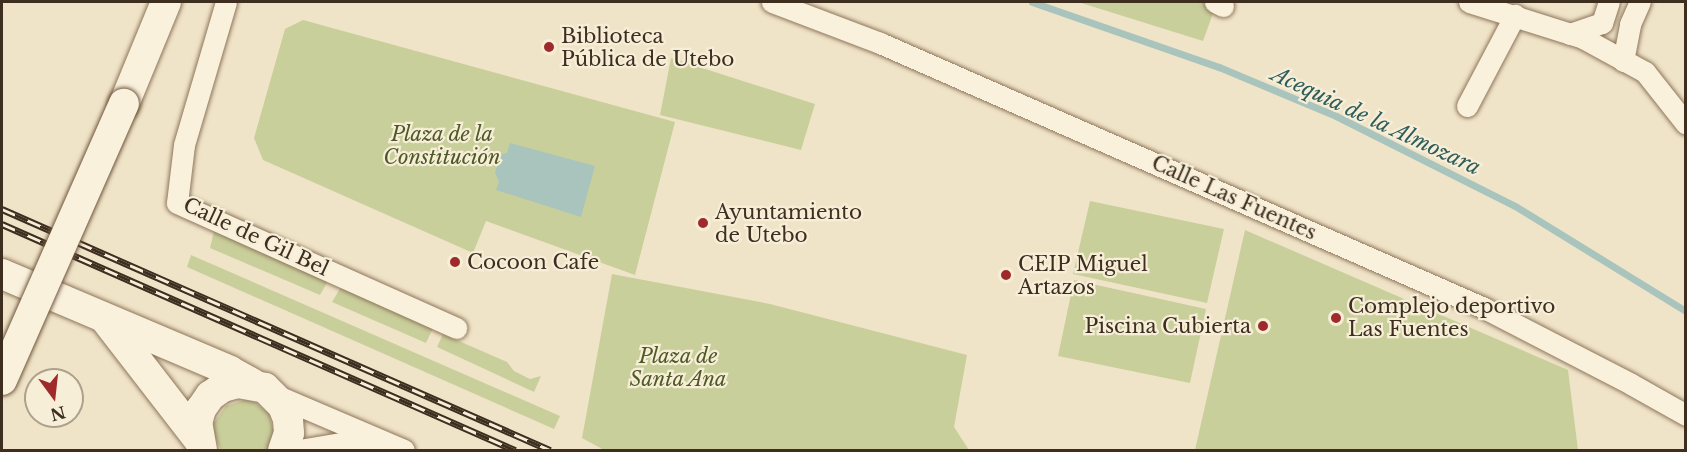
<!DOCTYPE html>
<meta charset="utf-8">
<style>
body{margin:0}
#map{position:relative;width:1687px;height:452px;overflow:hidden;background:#f0e4c8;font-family:"Libre Baskerville",serif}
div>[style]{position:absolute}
.green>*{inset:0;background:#c9cf9b}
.water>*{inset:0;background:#a9c4bc}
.stream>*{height:7px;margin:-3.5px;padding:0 3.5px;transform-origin:3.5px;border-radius:3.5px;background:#a9c4bc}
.roads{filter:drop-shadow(0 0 2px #8d765c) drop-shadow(0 0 2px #8d765c)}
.street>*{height:21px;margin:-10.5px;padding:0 10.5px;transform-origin:10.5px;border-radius:10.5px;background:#faf1dc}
.secondary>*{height:30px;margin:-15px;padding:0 15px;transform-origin:15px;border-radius:15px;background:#faf1dc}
.rail>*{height:7px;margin-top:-3.5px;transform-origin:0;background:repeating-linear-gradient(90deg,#f7eed8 0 14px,#3d2e20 0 28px);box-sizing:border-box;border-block:2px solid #3d2e20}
.bridges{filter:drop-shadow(0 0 2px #6f573f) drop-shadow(0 0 2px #6f573f)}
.secondary-bridge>*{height:30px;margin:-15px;padding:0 15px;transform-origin:15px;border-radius:15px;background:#faf1dc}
.dots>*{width:16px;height:16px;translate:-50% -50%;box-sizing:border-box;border:3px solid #f7eed8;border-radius:50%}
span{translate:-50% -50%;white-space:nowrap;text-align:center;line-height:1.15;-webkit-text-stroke:4.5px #f7eed8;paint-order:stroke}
.poi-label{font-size:20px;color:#3d2e20}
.left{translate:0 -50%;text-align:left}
.right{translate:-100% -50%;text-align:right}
.park-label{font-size:20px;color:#4d5a26;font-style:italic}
.street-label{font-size:20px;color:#3d2e20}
.water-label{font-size:21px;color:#2f5d5a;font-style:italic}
.frame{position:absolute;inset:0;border:3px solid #3d2e20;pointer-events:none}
.north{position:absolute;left:24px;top:368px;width:60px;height:60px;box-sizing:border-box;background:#f7eed8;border:2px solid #ada18e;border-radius:50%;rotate:165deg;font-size:16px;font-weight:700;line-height:24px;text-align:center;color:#3d2e20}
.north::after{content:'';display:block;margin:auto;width:21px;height:27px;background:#9e2a2b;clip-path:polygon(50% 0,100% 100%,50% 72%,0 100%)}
</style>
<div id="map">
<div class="green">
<div style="clip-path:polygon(1078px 2px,1202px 2px,1215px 8px,1203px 41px)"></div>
<div style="clip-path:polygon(303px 20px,675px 122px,635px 275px,486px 221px,473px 253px,263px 160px,254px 138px,285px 29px)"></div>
<div style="clip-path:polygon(671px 58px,815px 104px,801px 150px,660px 115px)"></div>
<div style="clip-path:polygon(1090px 201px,1224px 229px,1207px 303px,1073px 274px)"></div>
<div style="clip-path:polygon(1245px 230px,1568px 370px,1578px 450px,1195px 450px)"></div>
<div style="clip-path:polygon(214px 231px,328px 281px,320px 295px,210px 248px)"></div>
<div style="clip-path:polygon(191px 255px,560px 416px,554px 429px,187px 267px)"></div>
<div style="clip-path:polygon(612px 274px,770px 304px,967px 355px,954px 427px,969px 450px,604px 450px,582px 438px)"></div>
<div style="clip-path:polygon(1074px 280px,1206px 309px,1190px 383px,1058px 356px)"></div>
<div style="clip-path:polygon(341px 287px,433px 328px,426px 343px,332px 302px)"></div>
<div style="clip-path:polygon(443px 334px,507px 362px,514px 371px,530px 379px,541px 376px,534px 392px,437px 347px)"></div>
<div style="clip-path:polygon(244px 400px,254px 402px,269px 414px,274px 433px,272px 442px,267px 450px,221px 450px,213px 433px,214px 423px,226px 406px)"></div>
</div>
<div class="water">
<div style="clip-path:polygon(510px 143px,595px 166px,581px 217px,496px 190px,499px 182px,495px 173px,501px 154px,507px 153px)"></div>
</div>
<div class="stream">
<div style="left:1032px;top:2px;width:198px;rotate:19.2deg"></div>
<div style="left:1219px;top:67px;width:127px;rotate:22.7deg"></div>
<div style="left:1336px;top:116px;width:200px;rotate:26.7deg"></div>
<div style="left:1515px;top:206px;width:201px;rotate:31.6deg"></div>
</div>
<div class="roads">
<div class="street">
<div style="left:226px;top:2px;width:149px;rotate:106.4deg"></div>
<div style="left:184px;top:145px;width:58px;rotate:96.9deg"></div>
<div style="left:177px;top:203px;width:306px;rotate:24.1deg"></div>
<div style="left:772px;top:2px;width:116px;rotate:20.8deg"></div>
<div style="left:880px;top:43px;width:660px;rotate:23.69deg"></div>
<div style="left:1484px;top:308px;width:165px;rotate:27.3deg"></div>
<div style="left:1631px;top:384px;width:63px;rotate:29.4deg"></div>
<div style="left:1215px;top:2px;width:9px;rotate:27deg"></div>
<div style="left:1469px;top:2px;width:120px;rotate:17.5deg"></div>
<div style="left:1583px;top:38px;width:71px;rotate:28.7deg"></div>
<div style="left:1645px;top:72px;width:66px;rotate:51.7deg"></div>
<div style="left:1570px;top:34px;width:34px;rotate:-19deg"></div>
<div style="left:1602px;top:23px;width:22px;rotate:-72deg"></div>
<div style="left:1623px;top:61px;width:38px;rotate:-79deg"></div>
<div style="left:1630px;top:24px;width:24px;rotate:-66deg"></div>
<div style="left:1467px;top:106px;width:103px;rotate:-62.2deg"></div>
<div style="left:275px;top:395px;width:140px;rotate:23.1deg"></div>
<div style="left:299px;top:450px;width:54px;rotate:-9.6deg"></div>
<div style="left:352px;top:441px;width:23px;rotate:7deg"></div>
</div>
<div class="secondary">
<div style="left:124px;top:104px;width:110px;rotate:-67.6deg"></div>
<div style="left:2px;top:274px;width:248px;rotate:23deg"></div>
<div style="left:230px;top:371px;width:26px;rotate:29deg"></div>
<div style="left:106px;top:320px;width:150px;rotate:52.3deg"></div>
<div style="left:202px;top:450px;width:27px;rotate:-100deg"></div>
<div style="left:197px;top:423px;width:15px;rotate:-74deg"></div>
<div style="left:201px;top:409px;width:16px;rotate:-55deg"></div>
<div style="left:210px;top:396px;width:16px;rotate:-35deg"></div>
<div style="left:223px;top:387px;width:16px;rotate:-15deg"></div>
<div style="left:238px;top:383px;width:27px;rotate:10deg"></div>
<div style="left:265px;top:388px;width:25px;rotate:45deg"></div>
<div style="left:283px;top:406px;width:14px;rotate:69deg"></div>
<div style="left:288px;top:419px;width:14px;rotate:86deg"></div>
<div style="left:289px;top:433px;width:18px;rotate:109deg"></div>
</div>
</div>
<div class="rail">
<div style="left:2px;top:209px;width:599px;rotate:23.74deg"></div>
<div style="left:2px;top:224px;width:561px;rotate:23.78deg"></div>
</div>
<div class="bridges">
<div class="secondary-bridge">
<div style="left:2px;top:380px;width:302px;rotate:-66.2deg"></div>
</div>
</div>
<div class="dots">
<div style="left:549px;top:47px;background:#9e2a2b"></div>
<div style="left:703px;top:223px;background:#9e2a2b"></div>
<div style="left:455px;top:262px;background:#9e2a2b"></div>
<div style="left:1006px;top:275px;background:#9e2a2b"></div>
<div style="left:1336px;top:318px;background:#9e2a2b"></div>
<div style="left:1263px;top:326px;background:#9e2a2b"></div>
</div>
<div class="poi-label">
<span class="left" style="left:561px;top:48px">Biblioteca<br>Pública de Utebo</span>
<span class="left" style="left:715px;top:224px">Ayuntamiento<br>de Utebo</span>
<span class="left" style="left:467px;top:262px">Cocoon Cafe</span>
<span class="left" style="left:1018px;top:276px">CEIP Miguel<br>Artazos</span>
<span class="left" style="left:1348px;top:318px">Complejo deportivo<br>Las Fuentes</span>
<span class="right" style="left:1251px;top:326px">Piscina Cubierta</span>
</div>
<div class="park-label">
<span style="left:442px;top:146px">Plaza de la<br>Constitución</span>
<span style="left:678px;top:368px">Plaza de<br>Santa Ana</span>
</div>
<div class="street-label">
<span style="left:1234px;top:198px;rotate:24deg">Calle Las Fuentes</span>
<span style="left:256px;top:237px;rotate:25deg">Calle de Gil Bel</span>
</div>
<div class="water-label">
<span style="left:1376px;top:121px;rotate:25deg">Acequia de la Almozara</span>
</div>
<div class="frame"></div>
<div class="north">N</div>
</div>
